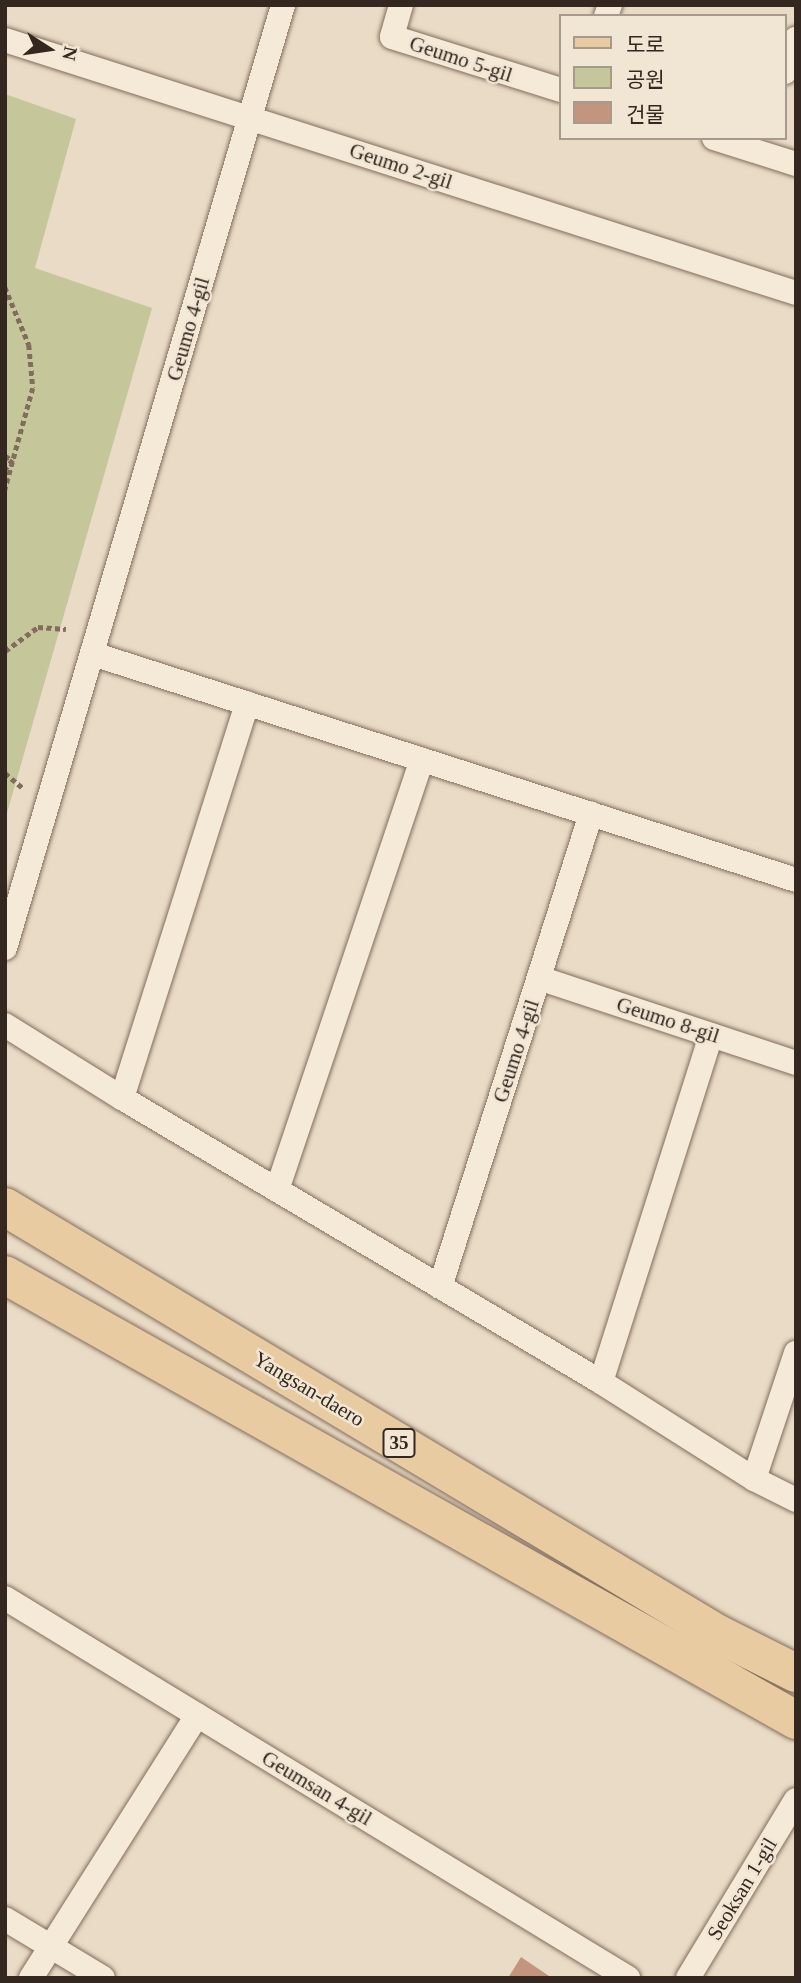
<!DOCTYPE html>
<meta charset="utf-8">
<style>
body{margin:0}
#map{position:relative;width:801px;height:1983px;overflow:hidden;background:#e9dbc5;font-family:"Times New Roman","Noto Sans KR",serif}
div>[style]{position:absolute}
.green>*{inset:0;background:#c5c69a}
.building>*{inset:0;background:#c3957f}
.path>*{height:4.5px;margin-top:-2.25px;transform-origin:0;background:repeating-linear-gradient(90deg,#826d5d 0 5px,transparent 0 8.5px)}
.roads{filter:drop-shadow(0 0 2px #826d5d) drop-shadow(0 0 2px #826d5d)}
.minor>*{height:24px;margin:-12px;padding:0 12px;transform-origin:12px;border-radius:12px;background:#f5e9d7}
.primary>*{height:38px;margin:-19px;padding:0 19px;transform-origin:19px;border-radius:19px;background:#e8cba1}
span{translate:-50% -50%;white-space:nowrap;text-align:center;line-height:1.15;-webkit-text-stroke:5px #f1e6d4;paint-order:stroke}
.shield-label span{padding:2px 5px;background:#f1e6d4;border:2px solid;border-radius:5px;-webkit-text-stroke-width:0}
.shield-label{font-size:19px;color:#34271f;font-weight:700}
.street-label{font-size:21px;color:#34271f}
.frame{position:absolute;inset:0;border:7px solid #34271f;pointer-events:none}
.legend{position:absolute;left:559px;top:14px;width:228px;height:126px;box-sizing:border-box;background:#f1e6d4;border:2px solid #a59a8c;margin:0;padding:9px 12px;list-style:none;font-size:21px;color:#34271f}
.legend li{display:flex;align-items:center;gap:14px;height:35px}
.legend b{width:35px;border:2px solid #a59a8c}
.north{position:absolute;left:14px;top:14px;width:70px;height:70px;-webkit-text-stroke:5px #f1e6d4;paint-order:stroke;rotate:102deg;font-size:19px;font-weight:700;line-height:28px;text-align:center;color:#34271f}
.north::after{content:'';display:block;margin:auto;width:24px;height:32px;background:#34271f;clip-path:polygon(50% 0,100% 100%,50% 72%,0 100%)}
</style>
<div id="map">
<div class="green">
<div style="clip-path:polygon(5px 94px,76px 119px,35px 268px,152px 308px,5px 820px)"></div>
</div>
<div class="building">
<div style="clip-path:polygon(521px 1957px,552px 1978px,508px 1978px)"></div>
</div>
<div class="path">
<div style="left:5px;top:287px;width:63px;rotate:67.5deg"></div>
<div style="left:29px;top:345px;width:43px;rotate:84.7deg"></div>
<div style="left:33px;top:388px;width:106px;rotate:105.4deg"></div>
<div style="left:5px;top:456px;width:9px;rotate:27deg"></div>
<div style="left:13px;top:460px;width:13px;rotate:129deg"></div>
<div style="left:5px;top:651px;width:41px;rotate:-36deg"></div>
<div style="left:38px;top:627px;width:28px;rotate:4deg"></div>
<div style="left:5px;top:773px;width:25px;rotate:40deg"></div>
</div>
<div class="roads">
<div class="minor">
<div style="left:401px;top:5px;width:33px;rotate:106deg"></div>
<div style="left:392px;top:37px;width:177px;rotate:17.4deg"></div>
<div style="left:606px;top:16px;width:12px;rotate:-70deg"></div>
<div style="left:5px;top:40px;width:830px;rotate:17.74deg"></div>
<div style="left:785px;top:72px;width:35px;rotate:-72deg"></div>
<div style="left:714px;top:138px;width:86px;rotate:17.6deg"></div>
<div style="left:93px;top:654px;width:738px;rotate:17.82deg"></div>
<div style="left:5px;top:948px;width:983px;rotate:-73.57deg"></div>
<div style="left:539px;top:978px;width:271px;rotate:18.3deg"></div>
<div style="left:5px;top:1025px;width:138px;rotate:32deg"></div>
<div style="left:122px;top:1098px;width:557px;rotate:30.66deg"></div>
<div style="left:601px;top:1382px;width:181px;rotate:32.4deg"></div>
<div style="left:754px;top:1479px;width:47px;rotate:26.6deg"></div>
<div style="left:122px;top:1098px;width:414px;rotate:-72.4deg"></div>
<div style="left:277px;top:1190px;width:454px;rotate:-71.4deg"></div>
<div style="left:440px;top:1287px;width:497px;rotate:-72.3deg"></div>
<div style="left:601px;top:1382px;width:364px;rotate:-72.4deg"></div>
<div style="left:754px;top:1479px;width:133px;rotate:-71.6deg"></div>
<div style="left:5px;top:1598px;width:730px;rotate:31.38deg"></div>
<div style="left:5px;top:1919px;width:114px;rotate:31deg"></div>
<div style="left:31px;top:1978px;width:311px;rotate:-57.7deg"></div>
<div style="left:688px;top:1978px;width:208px;rotate:-58.8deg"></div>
</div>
<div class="primary">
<div style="left:5px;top:1207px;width:831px;rotate:30.92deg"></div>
<div style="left:718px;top:1634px;width:87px;rotate:26.6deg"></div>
<div style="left:5px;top:1275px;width:908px;rotate:29.36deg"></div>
</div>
</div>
<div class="shield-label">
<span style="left:399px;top:1443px">35</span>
</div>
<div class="street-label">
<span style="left:461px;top:59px;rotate:18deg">Geumo 5-gil</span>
<span style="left:401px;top:166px;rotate:18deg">Geumo 2-gil</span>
<span style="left:188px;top:329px;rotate:-74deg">Geumo 4-gil</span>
<span style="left:668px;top:1020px;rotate:18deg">Geumo 8-gil</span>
<span style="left:516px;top:1051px;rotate:-72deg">Geumo 4-gil</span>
<span style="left:309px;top:1389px;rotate:31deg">Yangsan-daero</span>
<span style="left:317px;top:1788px;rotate:31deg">Geumsan 4-gil</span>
<span style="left:742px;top:1889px;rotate:-59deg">Seoksan 1-gil</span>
</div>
<div class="frame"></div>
<ul class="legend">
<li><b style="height:9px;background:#e8cba1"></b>도로</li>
<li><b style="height:19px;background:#c5c69a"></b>공원</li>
<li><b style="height:19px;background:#c3957f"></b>건물</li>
</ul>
<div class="north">N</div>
</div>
